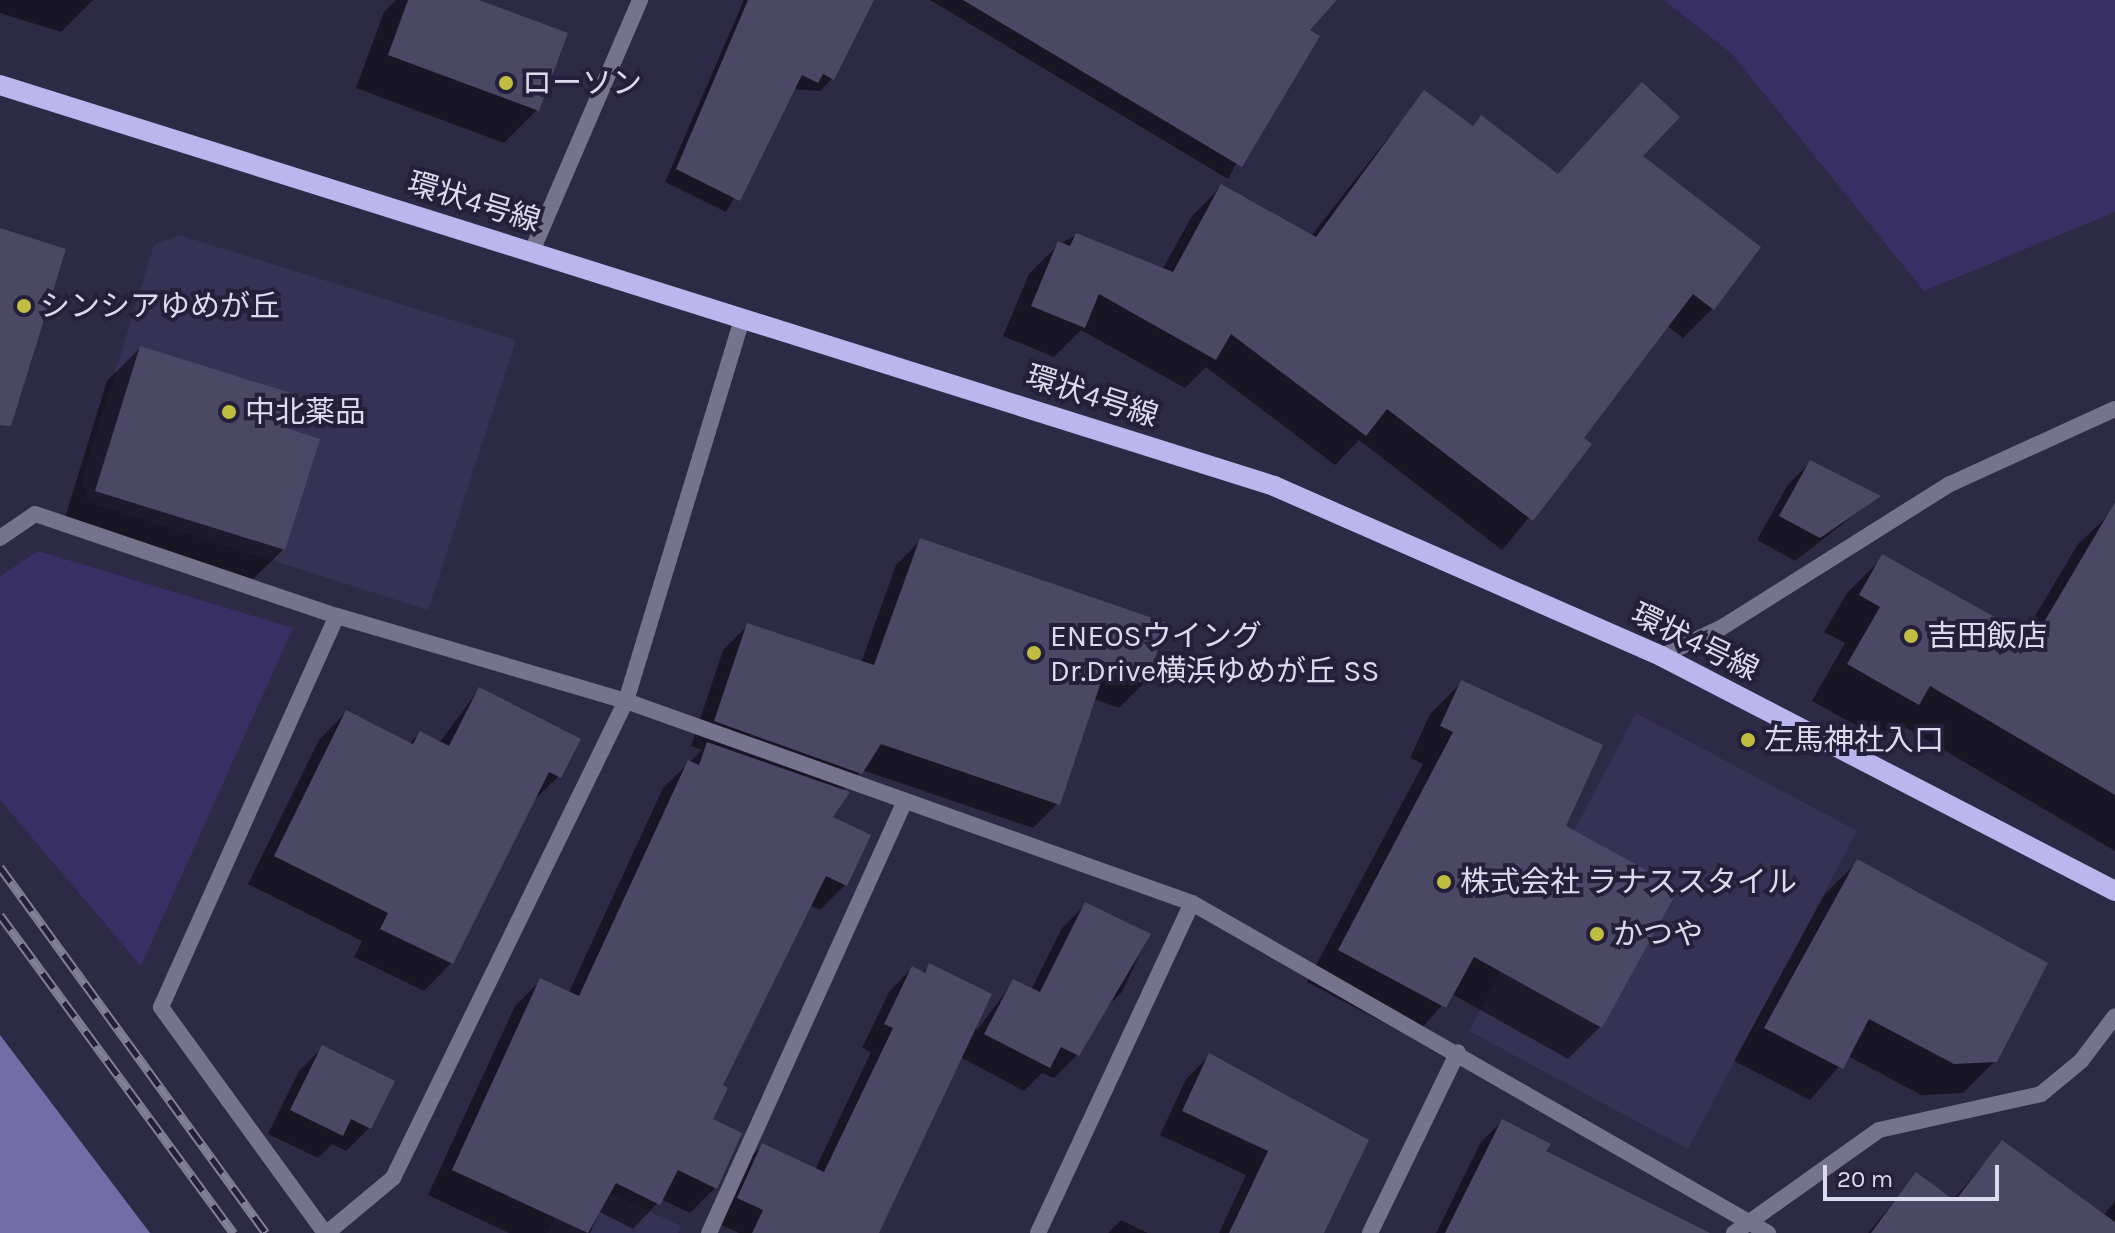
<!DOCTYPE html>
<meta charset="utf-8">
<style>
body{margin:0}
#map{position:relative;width:2115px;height:1233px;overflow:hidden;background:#2d2a45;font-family:Karla,"Noto Sans JP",sans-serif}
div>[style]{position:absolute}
.built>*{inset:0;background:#363254}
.green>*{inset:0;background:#382f65}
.water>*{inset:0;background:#726ca7}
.shadow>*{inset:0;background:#0007}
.building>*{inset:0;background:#4a4865}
.lane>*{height:16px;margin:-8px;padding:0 8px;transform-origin:8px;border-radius:8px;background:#75738e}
.street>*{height:16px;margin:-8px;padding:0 8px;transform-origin:8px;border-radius:8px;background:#75738e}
.primary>*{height:20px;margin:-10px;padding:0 10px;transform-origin:10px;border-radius:10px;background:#bbb7ee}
.rail>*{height:9px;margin-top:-4.5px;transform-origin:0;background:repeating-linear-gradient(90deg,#24203b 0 18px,#828096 0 36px);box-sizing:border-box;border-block:2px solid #828096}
.dots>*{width:22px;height:22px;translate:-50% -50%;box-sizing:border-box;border:4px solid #24203b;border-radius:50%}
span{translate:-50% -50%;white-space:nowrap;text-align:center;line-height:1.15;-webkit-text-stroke:8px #24203b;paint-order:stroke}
.poi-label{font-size:30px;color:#dcdbec}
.left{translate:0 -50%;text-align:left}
.street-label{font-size:30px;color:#dcdbec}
.scale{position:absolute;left:1823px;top:1165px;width:176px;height:36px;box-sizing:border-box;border:4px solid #dcdbec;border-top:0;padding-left:10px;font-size:24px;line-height:28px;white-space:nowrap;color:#dcdbec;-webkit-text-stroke:6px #24203b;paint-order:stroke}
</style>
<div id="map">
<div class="built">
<div style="clip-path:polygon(179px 235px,516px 340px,428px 610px,89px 502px,82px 481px,154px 245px)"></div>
<div style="clip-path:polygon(1636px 713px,1857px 831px,1688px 1149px,1469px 1031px)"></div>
<div style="clip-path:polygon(575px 1176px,681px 1226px,678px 1233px,547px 1233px)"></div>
</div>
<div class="green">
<div style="clip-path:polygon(1664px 0,2115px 0,2115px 212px,1924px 291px,1732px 54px)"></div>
<div style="clip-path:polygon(38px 551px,293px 628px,141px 966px,0 800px,0 576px)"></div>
</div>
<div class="water">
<div style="clip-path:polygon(0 1035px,150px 1233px,0 1233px)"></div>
</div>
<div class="shadow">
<div style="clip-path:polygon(0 0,93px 0,61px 32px,0 13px)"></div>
<div style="clip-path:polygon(396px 0,474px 0,537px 110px,504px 143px,356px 88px,384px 12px)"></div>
<div style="clip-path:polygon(744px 0,872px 0,832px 79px,820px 91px,793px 89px,726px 212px,665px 182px)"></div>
<div style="clip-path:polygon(930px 0,1335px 0,1307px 30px,1228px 179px)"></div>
<div style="clip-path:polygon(1424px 92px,1471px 127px,1481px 118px,1557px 175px,1640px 157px,1713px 308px,1683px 338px,1666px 325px,1581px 438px,1589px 445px,1502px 550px,1359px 440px,1335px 465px,1206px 367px,1185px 388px,1081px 330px,1054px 357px,1003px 336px,1029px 274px,1059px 244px,1076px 235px,1162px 270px,1192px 216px,1222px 186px,1311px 236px)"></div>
<div style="clip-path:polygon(140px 348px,280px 429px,284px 549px,250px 582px,63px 524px,107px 381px)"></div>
<div style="clip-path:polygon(1810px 462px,1877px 497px,1795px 561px,1757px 540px,1787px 486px)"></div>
<div style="clip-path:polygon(2115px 509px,2115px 851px,1898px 723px,1882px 740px,1812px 701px,1845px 643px,1824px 632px,1847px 593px,1883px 557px,2023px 636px,2078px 544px)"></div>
<div style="clip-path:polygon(921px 540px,1144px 683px,1119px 708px,1093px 699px,1058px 803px,1033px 828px,862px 770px,841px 792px,831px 818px,845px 885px,820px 910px,809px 905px,720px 1086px,711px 1120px,715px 1188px,690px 1213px,661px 1199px,633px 1229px,600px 1212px,590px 1233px,509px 1233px,428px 1195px,515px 1006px,540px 981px,568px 994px,663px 788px,702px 750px,691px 746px,723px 650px,748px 625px,861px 663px,896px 565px)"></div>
<div style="clip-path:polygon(1462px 682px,1563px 826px,1676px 889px,1600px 1027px,1568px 1059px,1452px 994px,1413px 1038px,1307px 982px,1423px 764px,1410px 758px,1430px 714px)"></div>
<div style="clip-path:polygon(479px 689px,559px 776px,531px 803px,451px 963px,424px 991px,354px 957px,362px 941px,248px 884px,319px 740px,346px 712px,409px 744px,420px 733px,439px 743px)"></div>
<div style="clip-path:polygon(1857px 862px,1995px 1061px,1963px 1093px,1921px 1095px,1848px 1056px,1810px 1100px,1734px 1061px,1825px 894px)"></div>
<div style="clip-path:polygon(1085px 905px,1149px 935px,1122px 992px,1098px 1015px,1077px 1055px,1054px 1078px,1042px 1073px,1024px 1091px,960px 1057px,879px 1233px,739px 1233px,715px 1222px,739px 1168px,763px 1145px,815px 1170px,871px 1052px,862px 1048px,889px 992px,912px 968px,922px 973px,930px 966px,977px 1030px,1014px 981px,1031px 990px,1062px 928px)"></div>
<div style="clip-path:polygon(322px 1048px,370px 1127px,346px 1151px,332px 1144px,318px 1158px,268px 1134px,299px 1071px)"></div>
<div style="clip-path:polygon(1209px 1056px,1322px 1233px,1219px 1233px,1246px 1175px,1160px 1135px,1186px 1079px)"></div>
<div style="clip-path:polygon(1502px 1121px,1543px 1152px,1675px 1233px,1436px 1233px,1481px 1142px)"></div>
<div style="clip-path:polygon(2002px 1143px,2103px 1216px,2115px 1201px,2115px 1233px,1868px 1233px,1916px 1175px,1952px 1201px)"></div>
<div style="clip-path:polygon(1121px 1220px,1148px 1233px,1108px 1233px)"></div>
</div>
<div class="building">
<div style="clip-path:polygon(408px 0,479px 0,568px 33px,539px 111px,388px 55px)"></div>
<div style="clip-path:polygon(748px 0,874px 0,834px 80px,823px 74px,818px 83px,802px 75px,740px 201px,676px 169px)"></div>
<div style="clip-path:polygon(963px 0,1337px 0,1310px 30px,1320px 36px,1242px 167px)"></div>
<div style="clip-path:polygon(1642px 82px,1680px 117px,1643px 156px,1761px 247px,1714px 310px,1693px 294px,1584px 438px,1592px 444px,1533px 521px,1387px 409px,1366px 436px,1231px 334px,1216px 360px,1099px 294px,1085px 328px,1031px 306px,1058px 241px,1070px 246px,1076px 233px,1173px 272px,1221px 184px,1316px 237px,1424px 90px,1473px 126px,1481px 115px,1558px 174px)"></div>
<div style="clip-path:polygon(0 228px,66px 249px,11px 426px,0 425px)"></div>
<div style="clip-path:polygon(140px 346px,294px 394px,283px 427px,320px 439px,285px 550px,95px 491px)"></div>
<div style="clip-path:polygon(1810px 460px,1881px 496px,1820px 538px,1779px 516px)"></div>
<div style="clip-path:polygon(2115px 502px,2115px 795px,1930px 686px,1919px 705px,1847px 664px,1880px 607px,1859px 595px,1882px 554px,2034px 639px)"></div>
<div style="clip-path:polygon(920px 538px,1167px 623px,1146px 684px,1105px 670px,1060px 805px,881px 744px,862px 774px,714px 721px,747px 623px,874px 665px)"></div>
<div style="clip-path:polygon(1461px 680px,1603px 745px,1566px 826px,1679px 888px,1602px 1028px,1474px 957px,1446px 1008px,1338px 950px,1453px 732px,1440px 726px)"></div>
<div style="clip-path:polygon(479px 687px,581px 739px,561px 778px,549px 772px,453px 964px,380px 929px,388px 913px,274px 856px,346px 710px,413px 744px,420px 731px,449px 746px)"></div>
<div style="clip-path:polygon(707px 742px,850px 792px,833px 817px,871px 835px,847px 886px,826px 876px,723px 1085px,728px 1088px,713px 1119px,742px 1133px,717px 1189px,678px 1170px,660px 1205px,616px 1183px,588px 1233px,452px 1170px,540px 978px,579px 996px,688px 760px,699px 765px)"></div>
<div style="clip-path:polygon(1857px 859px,2048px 963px,1997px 1062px,1954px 1064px,1869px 1019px,1843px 1069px,1764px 1028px)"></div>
<div style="clip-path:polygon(1085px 902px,1151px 934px,1079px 1056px,1061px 1047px,1050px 1068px,984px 1034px,1013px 979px,1040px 992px)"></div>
<div style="clip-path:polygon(929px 963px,992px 994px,879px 1233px,752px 1233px,763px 1210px,737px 1198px,762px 1143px,824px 1172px,893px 1028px,884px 1024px,912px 966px,925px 973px)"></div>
<div style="clip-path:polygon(322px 1045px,395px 1081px,371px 1129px,351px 1119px,343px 1136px,290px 1110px)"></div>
<div style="clip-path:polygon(1209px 1053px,1369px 1140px,1324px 1233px,1229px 1233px,1268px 1151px,1182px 1111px)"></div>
<div style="clip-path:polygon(1502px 1119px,1551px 1144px,1546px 1151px,1710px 1233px,1445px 1233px)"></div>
<div style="clip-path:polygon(2002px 1140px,2115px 1222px,2115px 1233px,1871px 1233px,1916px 1172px,1955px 1201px)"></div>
</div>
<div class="lane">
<div style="left:1661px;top:656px;width:66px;rotate:-25deg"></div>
<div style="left:1721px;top:628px;width:268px;rotate:-32.2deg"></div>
<div style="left:1948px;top:485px;width:183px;rotate:-24.5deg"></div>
</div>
<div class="street">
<div style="left:532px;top:251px;width:273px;rotate:-66.7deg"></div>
<div style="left:0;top:538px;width:42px;rotate:-34.4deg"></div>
<div style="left:35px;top:514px;width:319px;rotate:18.7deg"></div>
<div style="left:337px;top:616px;width:301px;rotate:16.4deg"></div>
<div style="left:626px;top:701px;width:601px;rotate:19.64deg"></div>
<div style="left:1192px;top:903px;width:664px;rotate:29.81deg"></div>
<div style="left:325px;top:1233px;width:279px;rotate:-126deg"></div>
<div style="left:161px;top:1007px;width:429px;rotate:-65.8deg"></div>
<div style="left:327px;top:1233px;width:86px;rotate:-39.8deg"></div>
<div style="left:393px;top:1178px;width:531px;rotate:-63.97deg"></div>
<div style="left:626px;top:701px;width:401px;rotate:-73.1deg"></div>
<div style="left:709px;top:1233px;width:471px;rotate:-65.6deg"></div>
<div style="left:1038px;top:1233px;width:364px;rotate:-65deg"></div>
<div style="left:1370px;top:1233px;width:201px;rotate:-64.1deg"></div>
<div style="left:1734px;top:1233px;width:178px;rotate:-35.4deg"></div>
<div style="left:1879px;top:1130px;width:166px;rotate:-12.5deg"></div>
<div style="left:2041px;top:1094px;width:52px;rotate:-39.5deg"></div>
<div style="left:2081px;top:1061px;width:56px;rotate:-52.9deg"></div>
</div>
<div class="primary">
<div style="left:0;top:85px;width:1336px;rotate:17.47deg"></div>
<div style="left:1274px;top:486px;width:423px;rotate:23.7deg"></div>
<div style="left:1661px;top:656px;width:511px;rotate:27.37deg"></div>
</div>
<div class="rail">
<div style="left:0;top:867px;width:452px;rotate:54deg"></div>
<div style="left:0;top:915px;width:395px;rotate:53.7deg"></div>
</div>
<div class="dots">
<div style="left:506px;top:83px;background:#c0be40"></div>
<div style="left:24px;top:306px;background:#c0be40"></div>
<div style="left:229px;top:412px;background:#c0be40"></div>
<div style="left:1911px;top:636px;background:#c0be40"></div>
<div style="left:1034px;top:653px;background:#c0be40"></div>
<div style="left:1748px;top:740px;background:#c0be40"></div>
<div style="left:1444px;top:882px;background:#c0be40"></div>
<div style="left:1597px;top:934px;background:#c0be40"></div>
</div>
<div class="poi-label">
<span class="left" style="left:522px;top:83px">ローソン</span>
<span class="left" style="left:40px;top:306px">シンシアゆめが丘</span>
<span class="left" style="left:245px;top:412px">中北薬品</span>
<span class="left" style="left:1050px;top:653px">ENEOSウイング<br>Dr.Drive横浜ゆめが丘 SS</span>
<span class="left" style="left:1927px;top:636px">吉田飯店</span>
<span class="left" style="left:1764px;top:740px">左馬神社入口</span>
<span class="left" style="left:1460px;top:882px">株式会社 ラナススタイル</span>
<span class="left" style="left:1613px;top:934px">かつや</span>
</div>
<div class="street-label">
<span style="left:474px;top:202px;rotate:17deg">環状4号線</span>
<span style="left:1092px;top:396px;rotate:18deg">環状4号線</span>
<span style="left:1695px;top:642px;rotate:26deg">環状4号線</span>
</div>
<div class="scale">20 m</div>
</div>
